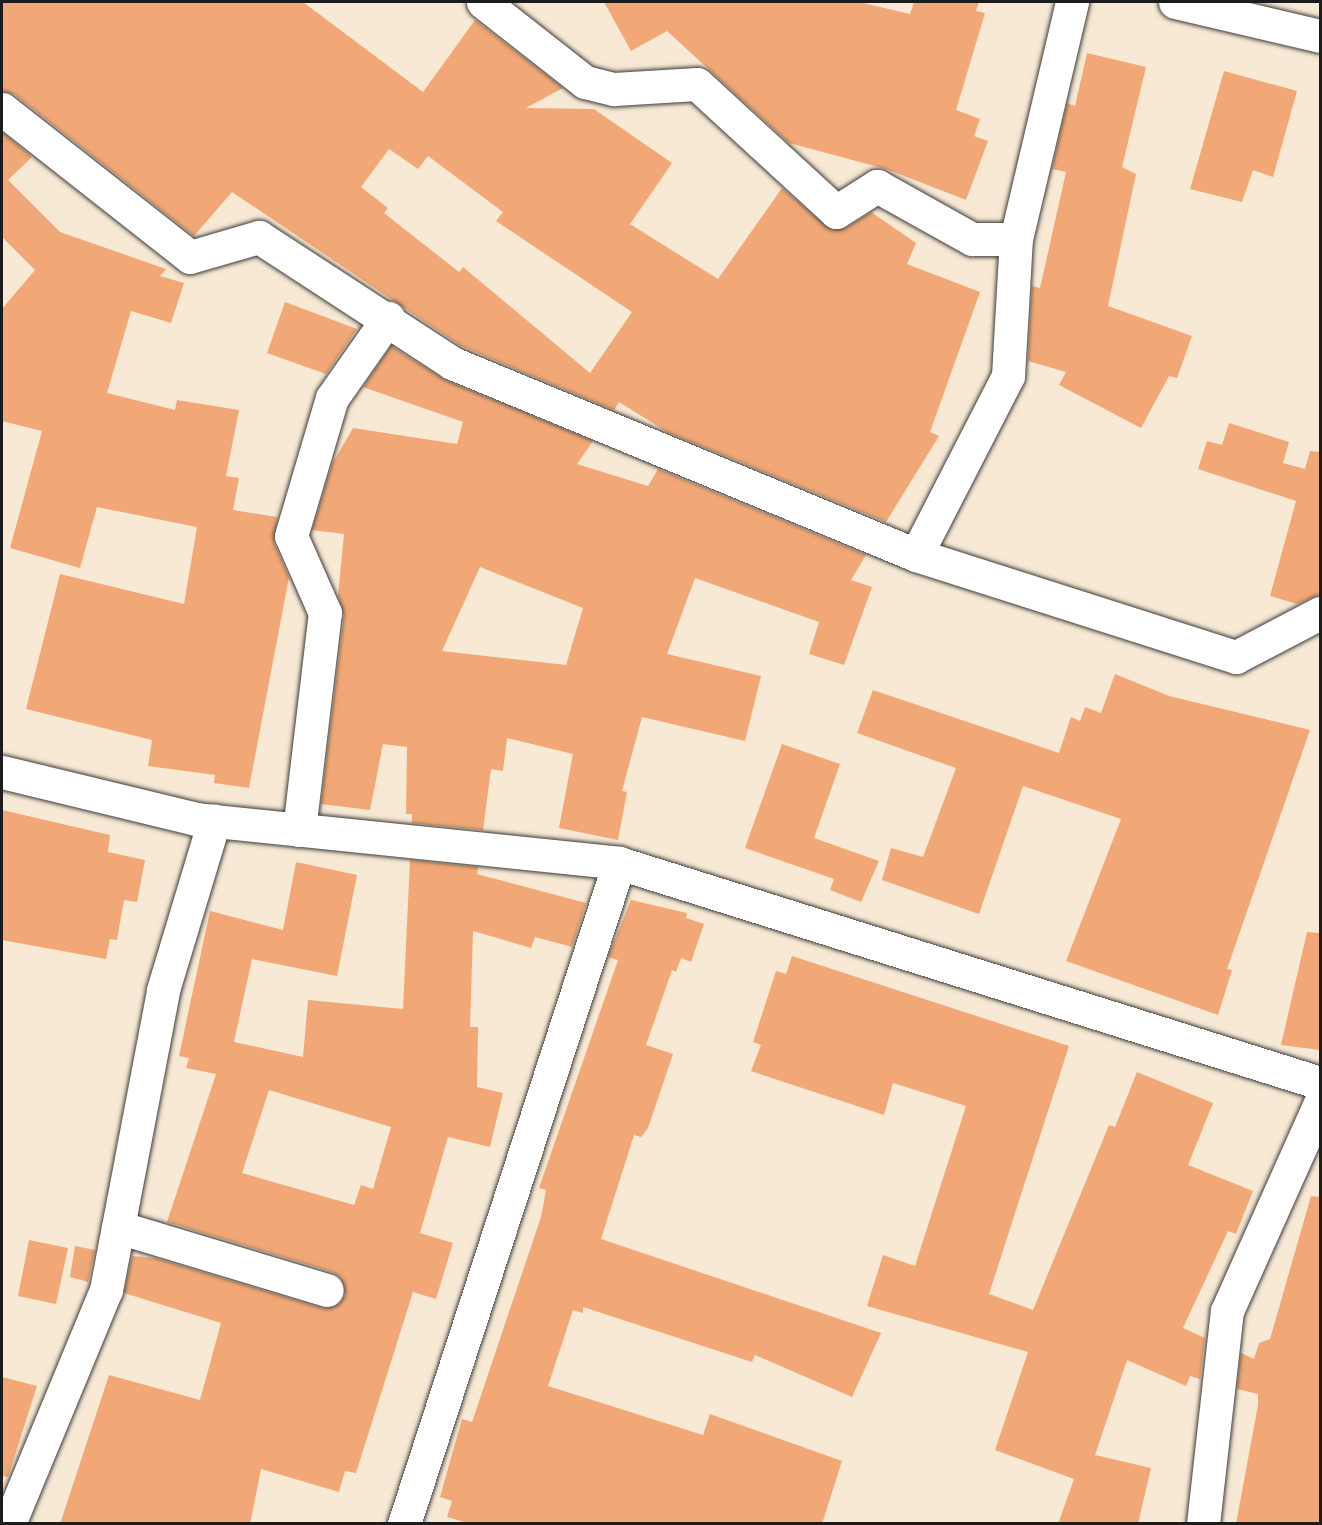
<!DOCTYPE html>
<style>
body{margin:0}
#map{position:relative;width:1322px;height:1525px;overflow:hidden;background:#f8e9d5;font-family:Delius,sans-serif}
div>[style]{position:absolute}
.building>*{inset:0;background:#f1a876}
.roads{filter:drop-shadow(0 0 2px #3d3b38) drop-shadow(0 0 2px #3d3b38)}
.street>*{height:33px;margin:-16.5px;padding:0 16.5px;transform-origin:16.5px;border-radius:16.5px;background:#fff}
span{translate:-50% -50%;white-space:nowrap;text-align:center;line-height:1.15;-webkit-text-stroke:4.5px #fbf7ec;paint-order:stroke}
.frame{position:absolute;inset:0;border:3px solid #1c1c1c;pointer-events:none}
</style>
<div id="map">
<div class="building">
<div style="clip-path:polygon(evenodd,2px 2px,303px 2px,423px 92px,475px 20px,563px 88px,526px 108px,594px 109px,672px 163px,630px 224px,718px 279px,782px 188px,831px 230px,846px 228px,871px 212px,916px 243px,907px 264px,980px 292px,930px 432px,939px 436px,886px 522px,667px 432px,619px 402px,614px 410px,461px 346px,232px 192px,194px 236px,14px 94px,2px 91px,2px 2px,389px 149px,418px 169px,428px 156px,503px 212px,496px 221px,632px 312px,590px 373px,463px 267px,459px 272px,384px 213px,388px 208px,361px 187px,389px 149px)"></div>
<div style="clip-path:polygon(604px 2px,859px 2px,910px 14px,914px 2px,979px 2px,976px 11px,985px 13px,956px 110px,980px 119px,974px 136px,988px 141px,966px 200px,886px 169px,789px 143px,667px 31px,631px 51px)"></div>
<div style="clip-path:polygon(1087px 53px,1146px 67px,1122px 167px,1136px 174px,1108px 306px,1192px 336px,1177px 378px,1169px 376px,1141px 428px,1059px 385px,1066px 372px,1028px 361px,1032px 286px,1040px 288px,1066px 172px,1052px 169px,1067px 103px,1075px 106px)"></div>
<div style="clip-path:polygon(1224px 71px,1297px 91px,1273px 177px,1253px 170px,1242px 202px,1190px 189px)"></div>
<div style="clip-path:polygon(2px 132px,32px 157px,8px 180px,60px 232px,166px 269px,160px 276px,184px 283px,171px 323px,131px 311px,107px 393px,175px 410px,177px 400px,239px 410px,226px 476px,239px 478px,233px 510px,277px 517px,274px 543px,289px 577px,249px 788px,214px 783px,215px 775px,148px 766px,152px 740px,26px 709px,60px 574px,184px 604px,197px 527px,97px 507px,80px 568px,10px 548px,42px 431px,2px 421px,2px 309px,35px 270px,2px 237px)"></div>
<div style="clip-path:polygon(285px 302px,357px 329px,326px 374px,267px 353px)"></div>
<div style="clip-path:polygon(evenodd,391px 346px,445px 380px,593px 441px,577px 464px,648px 486px,658px 469px,866px 555px,851px 580px,872px 587px,844px 665px,809px 654px,819px 622px,695px 578px,667px 654px,761px 676px,745px 741px,642px 717px,622px 791px,627px 792px,618px 840px,559px 828px,573px 754px,507px 738px,503px 771px,491px 769px,483px 830px,412px 823px,412px 814px,406px 814px,407px 747px,383px 744px,370px 810px,321px 804px,344px 615px,338px 595px,344px 534px,312px 530px,332px 464px,353px 428px,457px 444px,463px 422px,363px 387px,391px 346px,480px 567px,583px 608px,566px 665px,442px 651px,480px 567px)"></div>
<div style="clip-path:polygon(1229px 423px,1289px 442px,1283px 463px,1305px 469px,1310px 451px,1320px 452px,1320px 594px,1297px 604px,1270px 596px,1296px 501px,1198px 469px,1207px 441px,1222px 445px)"></div>
<div style="clip-path:polygon(1115px 674px,1169px 696px,1310px 730px,1227px 969px,1232px 970px,1218px 1015px,1066px 961px,1121px 819px,1023px 786px,979px 914px,882px 880px,891px 848px,923px 857px,956px 768px,857px 733px,873px 690px,1059px 753px,1071px 717px,1080px 721px,1085px 707px,1101px 713px)"></div>
<div style="clip-path:polygon(782px 744px,840px 764px,814px 838px,879px 861px,861px 902px,830px 890px,834px 879px,745px 848px)"></div>
<div style="clip-path:polygon(2px 810px,110px 835px,108px 852px,145px 860px,137px 902px,124px 900px,117px 940px,110px 939px,106px 959px,2px 940px)"></div>
<div style="clip-path:polygon(evenodd,410px 860px,478px 867px,477px 874px,586px 903px,572px 947px,535px 937px,531px 948px,473px 931px,470px 1027px,478px 1027px,477px 1087px,503px 1093px,490px 1147px,448px 1137px,420px 1233px,453px 1243px,436px 1299px,413px 1292px,356px 1473px,345px 1471px,339px 1492px,261px 1469px,250px 1524px,60px 1524px,109px 1375px,200px 1400px,221px 1323px,124px 1293px,132px 1256px,155px 1258px,322px 1308px,339px 1304px,345px 1295px,341px 1278px,332px 1272px,167px 1222px,216px 1074px,186px 1068px,189px 1058px,179px 1056px,210px 911px,283px 930px,296px 862px,357px 875px,337px 976px,252px 959px,234px 1042px,303px 1057px,308px 1000px,403px 1009px,410px 860px,269px 1090px,391px 1127px,373px 1189px,361px 1185px,354px 1205px,242px 1173px,269px 1090px)"></div>
<div style="clip-path:polygon(631px 900px,687px 913px,686px 918px,704px 924px,691px 962px,681px 958px,676px 972px,672px 970px,646px 1045px,673px 1054px,648px 1128px,641px 1137px,634px 1135px,601px 1239px,881px 1333px,852px 1397px,755px 1355px,752px 1362px,583px 1307px,583px 1313px,573px 1310px,548px 1386px,703px 1435px,710px 1414px,842px 1461px,822px 1524px,471px 1524px,447px 1517px,452px 1501px,440px 1497px,462px 1419px,472px 1422px,541px 1217px,546px 1190px,539px 1188px,618px 960px,608px 957px)"></div>
<div style="clip-path:polygon(1307px 932px,1320px 933px,1320px 1050px,1281px 1045px)"></div>
<div style="clip-path:polygon(792px 956px,1069px 1046px,989px 1294px,1033px 1310px,1109px 1125px,1115px 1127px,1137px 1072px,1213px 1103px,1188px 1165px,1253px 1191px,1236px 1234px,1228px 1231px,1183px 1328px,1205px 1338px,1200px 1379px,1190px 1376px,1186px 1386px,1127px 1360px,1095px 1455px,1151px 1468px,1138px 1524px,1058px 1524px,1074px 1479px,995px 1450px,1028px 1352px,867px 1306px,883px 1255px,915px 1266px,966px 1106px,893px 1083px,884px 1115px,751px 1071px,761px 1045px,753px 1042px,776px 971px,786px 974px)"></div>
<div style="clip-path:polygon(1311px 1196px,1320px 1197px,1320px 1524px,1236px 1524px,1258px 1405px,1258px 1394px,1237px 1389px,1241px 1353px,1254px 1359px,1259px 1343px,1270px 1339px)"></div>
<div style="clip-path:polygon(29px 1240px,68px 1248px,56px 1304px,18px 1296px)"></div>
<div style="clip-path:polygon(75px 1246px,95px 1250px,88px 1282px,70px 1277px)"></div>
<div style="clip-path:polygon(2px 1377px,37px 1386px,8px 1477px,2px 1476px)"></div>
</div>
<div class="roads">
<div class="street">
<div style="left:483px;top:2px;width:130px;rotate:38.1deg"></div>
<div style="left:585px;top:82px;width:30px;rotate:14deg"></div>
<div style="left:614px;top:89px;width:83px;rotate:-3.4deg"></div>
<div style="left:697px;top:84px;width:189px;rotate:42.6deg"></div>
<div style="left:836px;top:212px;width:49px;rotate:-32.4deg"></div>
<div style="left:877px;top:186px;width:109px;rotate:29.2deg"></div>
<div style="left:972px;top:239px;width:44px"></div>
<div style="left:1175px;top:2px;width:149px;rotate:13.2deg"></div>
<div style="left:2px;top:109px;width:239px;rotate:38.2deg"></div>
<div style="left:190px;top:257px;width:72px;rotate:-16.2deg"></div>
<div style="left:259px;top:237px;width:230px;rotate:33.1deg"></div>
<div style="left:452px;top:363px;width:502px;rotate:22.48deg"></div>
<div style="left:916px;top:555px;width:336px;rotate:17.7deg"></div>
<div style="left:1236px;top:657px;width:95px;rotate:-27.6deg"></div>
<div style="left:916px;top:555px;width:201px;rotate:-62.8deg"></div>
<div style="left:1008px;top:376px;width:137px;rotate:-86.7deg"></div>
<div style="left:1016px;top:239px;width:244px;rotate:-76.7deg"></div>
<div style="left:2px;top:772px;width:200px;rotate:13.6deg"></div>
<div style="left:196px;top:819px;width:425px;rotate:5.9deg"></div>
<div style="left:619px;top:863px;width:735px;rotate:17.42deg"></div>
<div style="left:299px;top:830px;width:219px;rotate:-83.2deg"></div>
<div style="left:325px;top:613px;width:84px;rotate:-113.8deg"></div>
<div style="left:291px;top:536px;width:144px;rotate:-73.5deg"></div>
<div style="left:332px;top:398px;width:98px;rotate:-55deg"></div>
<div style="left:118px;top:1227px;width:218px;rotate:16.8deg"></div>
<div style="left:9px;top:1524px;width:253px;rotate:-67.5deg"></div>
<div style="left:106px;top:1290px;width:305px;rotate:-79.2deg"></div>
<div style="left:163px;top:990px;width:177px;rotate:-73.2deg"></div>
<div style="left:404px;top:1524px;width:695px;rotate:-71.98deg"></div>
<div style="left:1203px;top:1524px;width:214px;rotate:-83.6deg"></div>
<div style="left:1227px;top:1311px;width:228px;rotate:-65.9deg"></div>
</div>
</div>
<div class="frame"></div>
</div>
